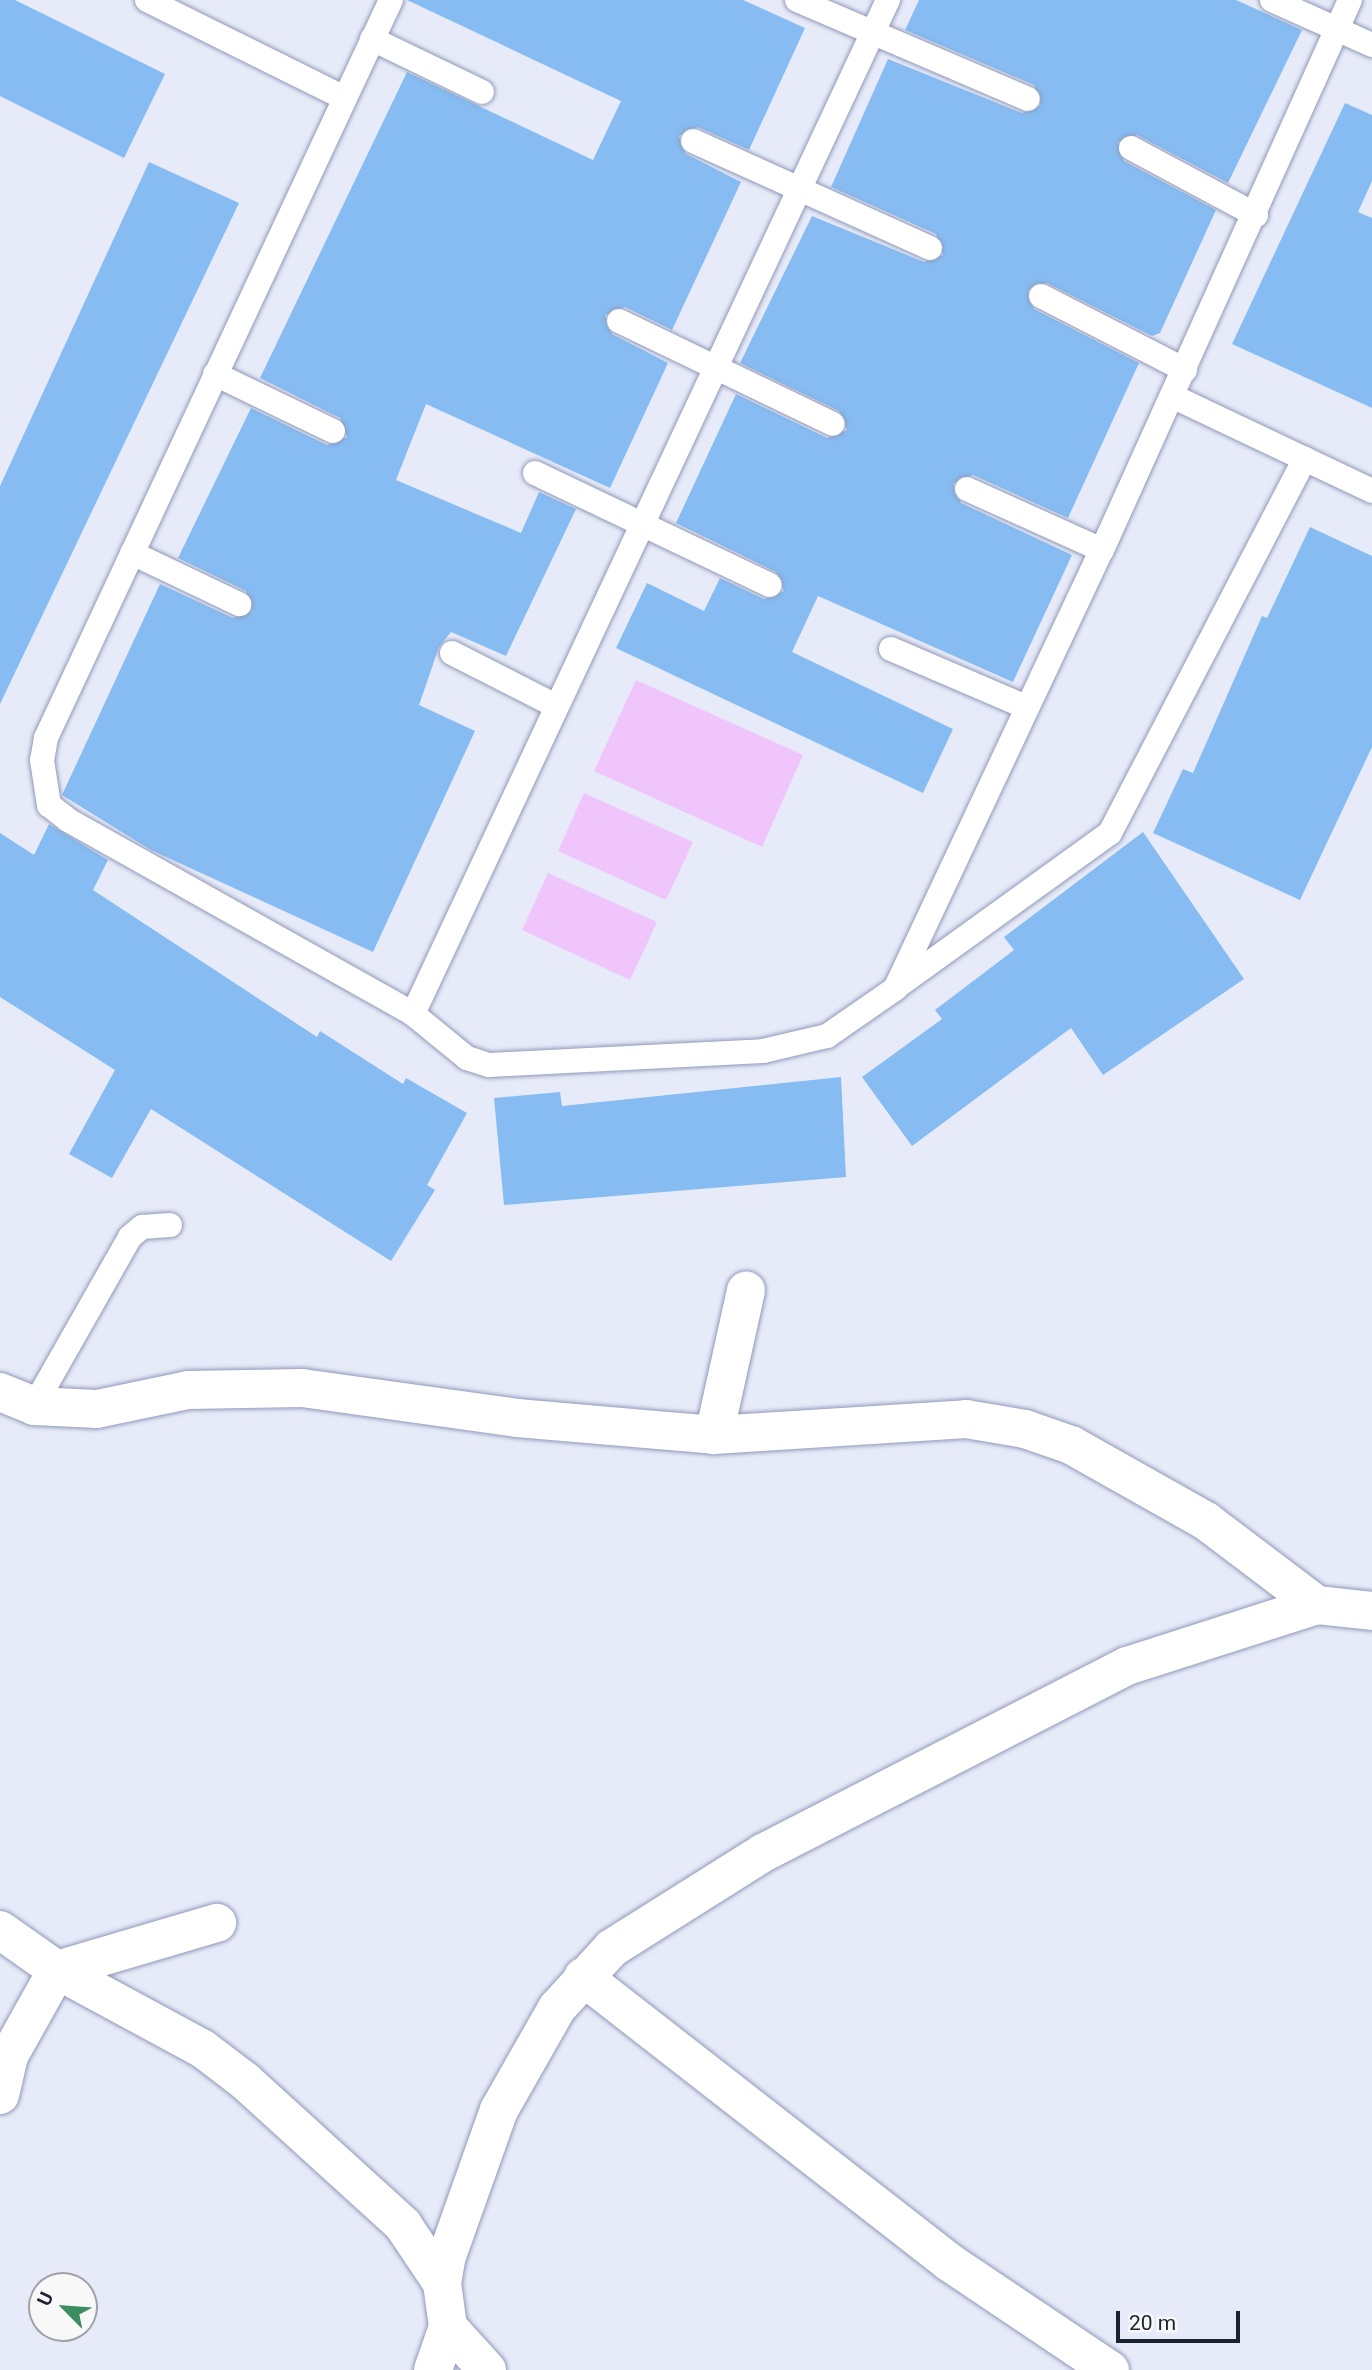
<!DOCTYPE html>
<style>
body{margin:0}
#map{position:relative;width:1372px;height:2370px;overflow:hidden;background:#e7ebf9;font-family:Roboto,sans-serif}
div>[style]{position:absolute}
.green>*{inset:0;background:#efc5fb}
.building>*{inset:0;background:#86bcf2}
.roads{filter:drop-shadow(0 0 2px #9099b9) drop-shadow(0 0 2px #9099b9)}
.service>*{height:24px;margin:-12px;padding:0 12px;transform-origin:12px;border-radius:12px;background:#fff}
.minor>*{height:38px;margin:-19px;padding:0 19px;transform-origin:19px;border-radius:19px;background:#fff}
span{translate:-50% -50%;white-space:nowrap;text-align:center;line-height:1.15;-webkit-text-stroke:5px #f8f8f8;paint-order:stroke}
.north{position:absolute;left:28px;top:2272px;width:70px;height:70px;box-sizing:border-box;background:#f8f8f8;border:2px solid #a1a2a7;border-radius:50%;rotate:295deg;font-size:19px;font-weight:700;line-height:28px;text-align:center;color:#1e222e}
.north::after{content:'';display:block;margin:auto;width:24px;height:32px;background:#3b8d5f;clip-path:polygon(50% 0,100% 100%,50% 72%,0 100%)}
.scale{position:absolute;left:1116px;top:2311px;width:124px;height:32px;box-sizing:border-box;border:4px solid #1e222e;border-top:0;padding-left:9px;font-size:21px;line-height:24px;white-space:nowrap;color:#1e222e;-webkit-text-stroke:5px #f8f8f8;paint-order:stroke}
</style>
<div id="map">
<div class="green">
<div style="clip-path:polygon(636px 680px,803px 755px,762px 847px,594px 771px)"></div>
<div style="clip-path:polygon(584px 793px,693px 842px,666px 900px,558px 851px)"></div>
<div style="clip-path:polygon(548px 873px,657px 922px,630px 980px,522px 930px)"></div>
</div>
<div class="building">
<div style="clip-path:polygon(0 0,15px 0,165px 74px,124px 158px,0 96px)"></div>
<div style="clip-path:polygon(407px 0,743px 0,805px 28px,749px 150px,698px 127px,679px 136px,686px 154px,741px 182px,672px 330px,625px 307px,605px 315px,612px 334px,668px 363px,610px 488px,426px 404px,396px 480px,521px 533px,539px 492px,576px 509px,506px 656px,451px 632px,439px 647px,419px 705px,475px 731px,373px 952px,151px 850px,62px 795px,160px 584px,233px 618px,252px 611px,246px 591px,178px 558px,251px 408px,327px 445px,347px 437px,340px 418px,260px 378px,407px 72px,593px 160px,621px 101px)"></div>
<div style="clip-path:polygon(919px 0,1236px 0,1302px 30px,1228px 183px,1137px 135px,1118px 142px,1124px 161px,1216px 210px,1160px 333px,1152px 336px,1047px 283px,1028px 290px,1034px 309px,1139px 363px,1068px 518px,973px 475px,953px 484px,961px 503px,1072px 555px,1013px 682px,818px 596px,792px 652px,953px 729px,923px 793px,616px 648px,647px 583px,704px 611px,720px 578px,764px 599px,784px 591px,776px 572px,676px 523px,736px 394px,827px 438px,847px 430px,839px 411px,740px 363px,812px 216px,924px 262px,943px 255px,936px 234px,831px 187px,888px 59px,1022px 113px,1041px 105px,1034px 85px,905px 30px)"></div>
<div style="clip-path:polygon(1345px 103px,1372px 115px,1372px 181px,1358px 212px,1372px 218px,1372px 408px,1232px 344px)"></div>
<div style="clip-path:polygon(149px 162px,239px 203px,0 704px,0 486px)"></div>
<div style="clip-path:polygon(1310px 527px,1372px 556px,1372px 747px,1300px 900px,1153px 833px,1183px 769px,1193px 773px,1262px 616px,1267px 618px)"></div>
<div style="clip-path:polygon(49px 824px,108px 860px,93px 890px,317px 1037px,320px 1031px,403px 1084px,406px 1078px,467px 1113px,427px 1185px,435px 1190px,391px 1261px,151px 1109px,112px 1178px,69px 1154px,115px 1070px,0 997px,0 833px,34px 855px)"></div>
<div style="clip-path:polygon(1143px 832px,1244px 979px,1103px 1075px,1071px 1028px,912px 1146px,862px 1077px,942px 1019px,935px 1010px,1014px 950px,1004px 937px)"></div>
<div style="clip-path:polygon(841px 1077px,846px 1177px,504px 1205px,494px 1098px,560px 1092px,562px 1106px)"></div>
</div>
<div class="roads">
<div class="service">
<div style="left:147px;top:0;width:220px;rotate:26.4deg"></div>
<div style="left:391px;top:0;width:815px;rotate:115.06deg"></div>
<div style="left:46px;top:738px;width:22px;rotate:100deg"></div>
<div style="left:42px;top:760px;width:46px;rotate:81.2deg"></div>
<div style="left:49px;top:805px;width:24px;rotate:38deg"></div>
<div style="left:68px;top:820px;width:396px;rotate:29.3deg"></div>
<div style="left:413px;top:1014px;width:70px;rotate:39.2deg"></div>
<div style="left:467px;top:1058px;width:23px;rotate:18deg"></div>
<div style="left:489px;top:1065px;width:274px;rotate:-2.9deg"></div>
<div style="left:763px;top:1051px;width:66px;rotate:-13.2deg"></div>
<div style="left:827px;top:1036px;width:83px;rotate:-34.7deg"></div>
<div style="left:895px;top:989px;width:485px;rotate:-64.8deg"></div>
<div style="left:1102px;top:550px;width:603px;rotate:-65.73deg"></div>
<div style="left:797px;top:0;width:251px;rotate:23.2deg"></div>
<div style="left:1272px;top:0;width:110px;rotate:24.2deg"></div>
<div style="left:372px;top:39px;width:122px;rotate:25.7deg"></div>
<div style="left:693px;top:141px;width:260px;rotate:24.3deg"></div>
<div style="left:1131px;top:148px;width:142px;rotate:28.2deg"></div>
<div style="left:1041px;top:296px;width:162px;rotate:27.2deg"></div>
<div style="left:619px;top:321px;width:237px;rotate:25.7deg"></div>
<div style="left:215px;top:374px;width:131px;rotate:25.8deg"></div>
<div style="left:1172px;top:396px;width:221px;rotate:25.4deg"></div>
<div style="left:535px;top:473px;width:260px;rotate:25.5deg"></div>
<div style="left:967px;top:489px;width:148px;rotate:24.3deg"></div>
<div style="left:132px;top:553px;width:119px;rotate:25.5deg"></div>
<div style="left:891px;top:649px;width:147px;rotate:23.2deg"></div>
<div style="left:452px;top:653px;width:117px;rotate:27deg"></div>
<div style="left:895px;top:988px;width:265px;rotate:-35.8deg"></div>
<div style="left:1110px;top:833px;width:422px;rotate:-62.5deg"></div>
<div style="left:413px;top:1014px;width:1120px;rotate:-64.9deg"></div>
<div style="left:34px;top:1406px;width:194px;rotate:-60.4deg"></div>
<div style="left:130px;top:1237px;width:16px;rotate:-40deg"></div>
<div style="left:142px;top:1227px;width:28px;rotate:-4deg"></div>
</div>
<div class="minor">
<div style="left:0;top:1392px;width:37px;rotate:22deg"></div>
<div style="left:34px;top:1406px;width:63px;rotate:2.7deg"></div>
<div style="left:97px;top:1409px;width:93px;rotate:-11.8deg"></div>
<div style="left:188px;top:1390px;width:114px;rotate:-1deg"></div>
<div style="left:302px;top:1388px;width:217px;rotate:7.9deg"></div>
<div style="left:517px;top:1418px;width:198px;rotate:4.9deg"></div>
<div style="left:714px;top:1435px;width:148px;rotate:-77.5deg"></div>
<div style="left:714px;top:1435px;width:253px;rotate:-3.6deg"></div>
<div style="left:966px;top:1419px;width:60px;rotate:9.6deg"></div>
<div style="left:1025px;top:1429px;width:49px;rotate:19.2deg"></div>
<div style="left:1071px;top:1445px;width:155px;rotate:29.4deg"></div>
<div style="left:1206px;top:1521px;width:139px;rotate:37.1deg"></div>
<div style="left:0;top:1930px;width:70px;rotate:35.1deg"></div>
<div style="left:57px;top:1970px;width:98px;rotate:119.2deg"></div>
<div style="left:9px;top:2056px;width:40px;rotate:103deg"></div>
<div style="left:57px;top:1970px;width:166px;rotate:28.4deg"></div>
<div style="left:203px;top:2049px;width:53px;rotate:37.3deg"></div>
<div style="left:245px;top:2081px;width:214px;rotate:42.3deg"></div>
<div style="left:403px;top:2225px;width:70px;rotate:56.1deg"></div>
<div style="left:57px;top:1970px;width:167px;rotate:-16.4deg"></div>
<div style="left:583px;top:1977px;width:464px;rotate:37.9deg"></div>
<div style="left:949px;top:2262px;width:194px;rotate:33.9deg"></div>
<div style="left:433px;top:2370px;width:46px;rotate:-70.8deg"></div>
<div style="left:487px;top:2370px;width:58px;rotate:-132.2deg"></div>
<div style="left:448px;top:2327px;width:44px;rotate:-97.8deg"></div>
<div style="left:442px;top:2283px;width:27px;rotate:-80deg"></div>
<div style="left:447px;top:2256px;width:155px;rotate:-70.4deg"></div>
<div style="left:499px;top:2110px;width:117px;rotate:-60.4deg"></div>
<div style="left:557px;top:2008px;width:81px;rotate:-47.5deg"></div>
<div style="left:612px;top:1948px;width:178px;rotate:-32.2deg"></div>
<div style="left:763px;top:1853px;width:409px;rotate:-27.2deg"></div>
<div style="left:1127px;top:1666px;width:200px;rotate:-17.8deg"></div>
<div style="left:1317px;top:1605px;width:55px;rotate:6.2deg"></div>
</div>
</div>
<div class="north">U</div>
<div class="scale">20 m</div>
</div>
